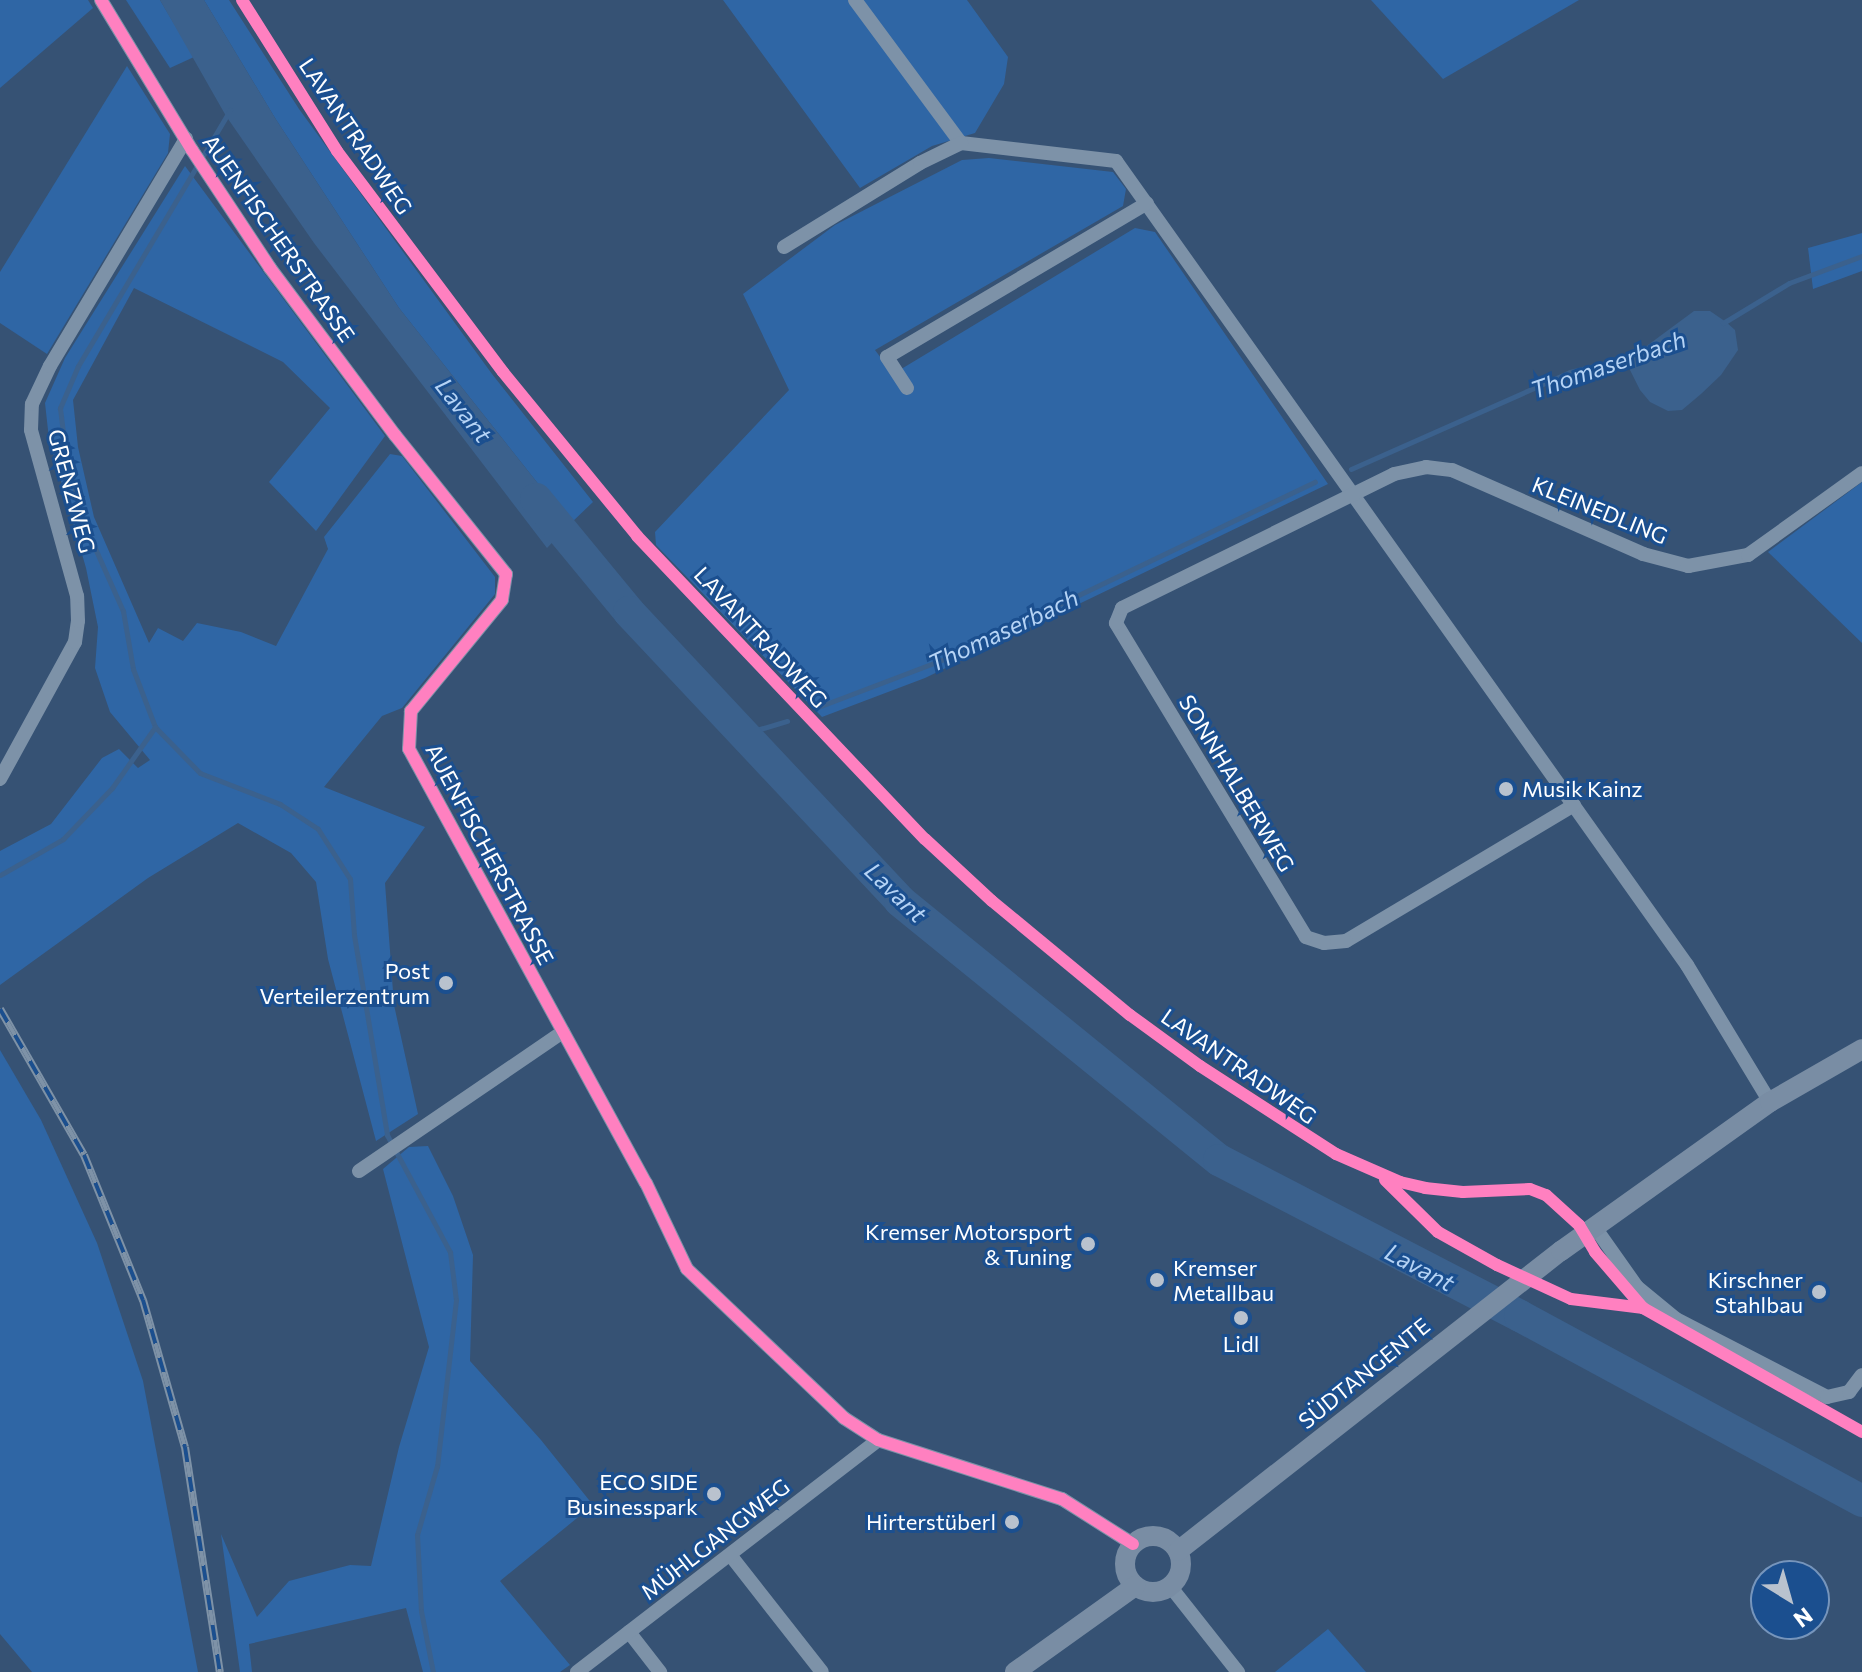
<!DOCTYPE html>
<meta charset="utf-8">
<style>
body{margin:0}
#map{position:relative;width:1862px;height:1672px;overflow:hidden;background:#365274;font-family:Commissioner,sans-serif}
div>[style]{position:absolute}
.green>*{inset:0;background:#2f66a5}
.water>*{inset:0;background:#3b618d}
.stream>*{height:5px;margin:-2.5px;padding:0 2.5px;transform-origin:2.5px;border-radius:2.5px;background:#3b618d}
.river>*{height:32px;margin:-16px;padding:0 16px;transform-origin:16px;border-radius:16px;background:#3b618d}
.minor>*{height:14px;margin:-7px;padding:0 7px;transform-origin:7px;border-radius:7px;background:#7d92a8}
.secondary>*{height:20px;margin:-10px;padding:0 10px;transform-origin:10px;border-radius:10px;background:#798da4}
.secondary>.ring{margin:-10px;padding:0;box-sizing:content-box;background:none;border:20px solid #798da4;border-radius:50%}
.rail>*{height:8px;margin-top:-4px;transform-origin:0;background:repeating-linear-gradient(90deg,#1b4f8f 0 15px,#7e92a7 0 30px);box-sizing:border-box;border-block:2px solid #7e92a7}
.cycleway>*{height:12px;margin:-6px;padding:0 6px;transform-origin:6px;border-radius:6px;background:#ff80c0}
.dots>*{width:22px;height:22px;translate:-50% -50%;box-sizing:border-box;border:4px solid #1b4f8f;border-radius:50%}
span{translate:-50% -50%;white-space:nowrap;text-align:center;line-height:1.15;-webkit-text-stroke:6px #1b4f8f;paint-order:stroke}
.street-label{font-size:22px;color:#fff}
.poi-label{font-size:22px;color:#fff}
.left{translate:0 -50%;text-align:left}
.right{translate:-100% -50%;text-align:right}
.water-label{font-size:24px;color:#b5d3f5;font-style:italic}
.north{position:absolute;left:1750px;top:1560px;width:80px;height:80px;box-sizing:border-box;background:#1b4f8f;border:2px solid #7695bc;border-radius:50%;rotate:143deg;font-size:22px;font-weight:700;line-height:32px;text-align:center;color:#fff}
.north::after{content:'';display:block;margin:auto;width:28px;height:36px;background:#b9c2ce;clip-path:polygon(50% 0,100% 100%,50% 72%,0 100%)}
</style>
<div id="map">
<div class="green">
<div style="clip-path:polygon(0 0,88px 0,93px 8px,0 88px)"></div>
<div style="clip-path:polygon(126px 0,160px 0,194px 57px,170px 68px)"></div>
<div style="clip-path:polygon(204px 0,229px 0,299px 109px,492px 374px,593px 502px,570px 524px,399px 308px,275px 118px)"></div>
<div style="clip-path:polygon(723px 0,967px 0,1008px 57px,1004px 84px,975px 133px,932px 146px,860px 188px)"></div>
<div style="clip-path:polygon(1371px 0,1579px 0,1443px 79px)"></div>
<div style="clip-path:polygon(127px 66px,170px 134px,168px 153px,47px 354px,0 323px,0 272px)"></div>
<div style="clip-path:polygon(989px 158px,1113px 172px,1126px 189px,1123px 206px,875px 350px,893px 374px,1135px 228px,1155px 232px,1328px 484px,925px 678px,822px 717px,656px 545px,655px 532px,789px 390px,743px 294px,835px 225px,962px 160px)"></div>
<div style="clip-path:polygon(185px 166px,385px 436px,316px 531px,269px 482px,330px 408px,283px 362px,134px 288px,73px 400px,78px 447px,94px 517px,149px 643px,158px 628px,183px 641px,197px 623px,241px 632px,276px 646px,328px 549px,324px 537px,390px 454px,402px 456px,495px 577px,495px 594px,402px 708px,382px 716px,324px 787px,425px 827px,385px 883px,394px 1005px,418px 1114px,376px 1141px,328px 959px,316px 882px,291px 853px,238px 823px,148px 878px,0 985px,0 851px,51px 824px,102px 758px,119px 749px,138px 768px,150px 760px,110px 712px,95px 668px,98px 627px,86px 568px,49px 439px,45px 403px,65px 358px)"></div>
<div style="clip-path:polygon(1862px 233px,1862px 271px,1813px 289px,1808px 248px)"></div>
<div style="clip-path:polygon(1862px 482px,1862px 643px,1768px 552px)"></div>
<div style="clip-path:polygon(0 1050px,41px 1120px,97px 1243px,143px 1381px,198px 1672px,32px 1672px,0 1634px)"></div>
<div style="clip-path:polygon(428px 1146px,453px 1196px,473px 1255px,470px 1361px,541px 1440px,593px 1505px,500px 1581px,570px 1665px,560px 1672px,423px 1672px,406px 1608px,249px 1644px,252px 1672px,240px 1672px,221px 1534px,257px 1617px,289px 1581px,350px 1565px,371px 1566px,399px 1447px,429px 1347px,383px 1169px,409px 1147px)"></div>
<div style="clip-path:polygon(1328px 1629px,1366px 1672px,1275px 1672px)"></div>
</div>
<div class="water">
<div style="clip-path:polygon(160px 0,204px 0,275px 118px,399px 308px,570px 524px,547px 548px,314px 243px,226px 116px)"></div>
<div style="clip-path:polygon(1694px 311px,1710px 311px,1726px 322px,1735px 330px,1738px 350px,1721px 375px,1701px 394px,1682px 410px,1668px 411px,1650px 402px,1640px 390px,1629px 368px,1629px 359px)"></div>
</div>
<div class="stream">
<div style="left:230px;top:110px;width:298px;rotate:120.7deg"></div>
<div style="left:78px;top:366px;width:46px;rotate:113.2deg"></div>
<div style="left:60px;top:408px;width:41px;rotate:83deg"></div>
<div style="left:65px;top:449px;width:72px;rotate:76.3deg"></div>
<div style="left:82px;top:519px;width:101px;rotate:66deg"></div>
<div style="left:123px;top:611px;width:59px;rotate:80.2deg"></div>
<div style="left:133px;top:669px;width:62px;rotate:69.2deg"></div>
<div style="left:155px;top:727px;width:64px;rotate:45.6deg"></div>
<div style="left:200px;top:773px;width:86px;rotate:21.2deg"></div>
<div style="left:280px;top:804px;width:45px;rotate:33.3deg"></div>
<div style="left:318px;top:829px;width:59px;rotate:57.4deg"></div>
<div style="left:350px;top:879px;width:56px;rotate:85.9deg"></div>
<div style="left:354px;top:935px;width:203px;rotate:80.6deg"></div>
<div style="left:387px;top:1135px;width:133px;rotate:61.7deg"></div>
<div style="left:450px;top:1252px;width:48px;rotate:82.9deg"></div>
<div style="left:456px;top:1300px;width:167px;rotate:96.5deg"></div>
<div style="left:437px;top:1466px;width:72px;rotate:106.2deg"></div>
<div style="left:417px;top:1535px;width:76px;rotate:87deg"></div>
<div style="left:421px;top:1611px;width:62px;rotate:78.9deg"></div>
<div style="left:1723px;top:323px;width:77px;rotate:-31.2deg"></div>
<div style="left:1789px;top:283px;width:78px;rotate:-20.3deg"></div>
<div style="left:1351px;top:469px;width:240px;rotate:-23.9deg"></div>
<div style="left:1570px;top:372px;width:67px;rotate:-13.8deg"></div>
<div style="left:818px;top:707px;width:138px;rotate:-20.8deg"></div>
<div style="left:947px;top:658px;width:408px;rotate:-25.6deg"></div>
<div style="left:743px;top:734px;width:46px;rotate:-16.5deg"></div>
<div style="left:0;top:875px;width:73px;rotate:-29.7deg"></div>
<div style="left:63px;top:839px;width:71px;rotate:-46.1deg"></div>
<div style="left:112px;top:788px;width:75px;rotate:-54.8deg"></div>
</div>
<div class="river">
<div style="left:536px;top:499px;width:146px;rotate:50.5deg"></div>
<div style="left:629px;top:612px;width:396px;rotate:46.8deg"></div>
<div style="left:900px;top:901px;width:411px;rotate:39.1deg"></div>
<div style="left:1219px;top:1160px;width:339px;rotate:27.4deg"></div>
<div style="left:1520px;top:1316px;width:389px;rotate:28.4deg"></div>
</div>
<div class="minor">
<div style="left:101px;top:0;width:175px;rotate:58.8deg"></div>
<div style="left:192px;top:150px;width:141px;rotate:56.5deg"></div>
<div style="left:270px;top:268px;width:209px;rotate:53.2deg"></div>
<div style="left:395px;top:435px;width:178px;rotate:51.4deg"></div>
<div style="left:506px;top:574px;width:26px;rotate:99deg"></div>
<div style="left:502px;top:600px;width:144px;rotate:129.3deg"></div>
<div style="left:411px;top:711px;width:38px;rotate:93deg"></div>
<div style="left:409px;top:749px;width:494px;rotate:61.4deg"></div>
<div style="left:646px;top:1183px;width:95px;rotate:64.5deg"></div>
<div style="left:687px;top:1269px;width:216px;rotate:43.5deg"></div>
<div style="left:844px;top:1418px;width:40px;rotate:32.9deg"></div>
<div style="left:878px;top:1440px;width:193px;rotate:17.8deg"></div>
<div style="left:1062px;top:1499px;width:84px;rotate:32.4deg"></div>
<div style="left:855px;top:0;width:178px;rotate:53.5deg"></div>
<div style="left:961px;top:143px;width:156px;rotate:6.6deg"></div>
<div style="left:1116px;top:161px;width:986px;rotate:54.62deg"></div>
<div style="left:1687px;top:965px;width:160px;rotate:58.8deg"></div>
<div style="left:784px;top:247px;width:160px;rotate:-31.7deg"></div>
<div style="left:920px;top:163px;width:46px;rotate:-26deg"></div>
<div style="left:907px;top:388px;width:37px;rotate:-123deg"></div>
<div style="left:887px;top:357px;width:302px;rotate:-30.6deg"></div>
<div style="left:0;top:779px;width:156px;rotate:-61.3deg"></div>
<div style="left:75px;top:642px;width:21px;rotate:-82deg"></div>
<div style="left:78px;top:621px;width:25px;rotate:-92deg"></div>
<div style="left:77px;top:596px;width:172px;rotate:-105.5deg"></div>
<div style="left:31px;top:430px;width:26px;rotate:-88deg"></div>
<div style="left:32px;top:404px;width:42px;rotate:-64.7deg"></div>
<div style="left:50px;top:366px;width:265px;rotate:-59.1deg"></div>
<div style="left:1574px;top:805px;width:265px;rotate:149.2deg"></div>
<div style="left:1346px;top:941px;width:22px;rotate:175deg"></div>
<div style="left:1324px;top:943px;width:19px;rotate:-162deg"></div>
<div style="left:1306px;top:937px;width:367px;rotate:-121.2deg"></div>
<div style="left:1116px;top:623px;width:16px;rotate:-68deg"></div>
<div style="left:1122px;top:608px;width:303px;rotate:-26.2deg"></div>
<div style="left:1394px;top:474px;width:33px;rotate:-12deg"></div>
<div style="left:1426px;top:467px;width:26px;rotate:7deg"></div>
<div style="left:1452px;top:470px;width:209px;rotate:23.7deg"></div>
<div style="left:1643px;top:554px;width:47px;rotate:14.9deg"></div>
<div style="left:1688px;top:566px;width:61px;rotate:-10.4deg"></div>
<div style="left:1748px;top:555px;width:140px;rotate:-35.7deg"></div>
<div style="left:359px;top:1171px;width:247px;rotate:-34.3deg"></div>
<div style="left:1594px;top:1226px;width:75px;rotate:54.8deg"></div>
<div style="left:1637px;top:1287px;width:50px;rotate:39.4deg"></div>
<div style="left:1676px;top:1319px;width:170px;rotate:27.3deg"></div>
<div style="left:1827px;top:1397px;width:23px;rotate:-13deg"></div>
<div style="left:1849px;top:1392px;width:21px;rotate:-53deg"></div>
<div style="left:731px;top:1556px;width:147px;rotate:51.9deg"></div>
<div style="left:1170px;top:1586px;width:110px;rotate:51.7deg"></div>
<div style="left:629px;top:1632px;width:51px;rotate:52.2deg"></div>
<div style="left:577px;top:1672px;width:380px;rotate:-37.6deg"></div>
</div>
<div class="secondary">
<div class="ring" style="left:1125px;top:1536px;width:36px;height:36px"></div>
<div style="left:1178px;top:1551px;width:487px;rotate:-38.1deg"></div>
<div style="left:1561px;top:1251px;width:257px;rotate:-35.5deg"></div>
<div style="left:1770px;top:1102px;width:106px;rotate:-29.9deg"></div>
<div style="left:1015px;top:1672px;width:148px;rotate:-35.6deg"></div>
</div>
<div class="rail">
<div style="left:0;top:1009px;width:168px;rotate:60.1deg"></div>
<div style="left:84px;top:1155px;width:157px;rotate:67.9deg"></div>
<div style="left:143px;top:1300px;width:153px;rotate:74.1deg"></div>
<div style="left:185px;top:1447px;width:228px;rotate:81.2deg"></div>
</div>
<div class="cycleway">
<div style="left:101px;top:0;width:175px;rotate:58.8deg"></div>
<div style="left:192px;top:150px;width:141px;rotate:56.5deg"></div>
<div style="left:270px;top:268px;width:209px;rotate:53.2deg"></div>
<div style="left:395px;top:435px;width:178px;rotate:51.4deg"></div>
<div style="left:506px;top:574px;width:26px;rotate:99deg"></div>
<div style="left:502px;top:600px;width:144px;rotate:129.3deg"></div>
<div style="left:411px;top:711px;width:38px;rotate:93deg"></div>
<div style="left:409px;top:749px;width:494px;rotate:61.4deg"></div>
<div style="left:646px;top:1183px;width:95px;rotate:64.5deg"></div>
<div style="left:687px;top:1269px;width:216px;rotate:43.5deg"></div>
<div style="left:844px;top:1418px;width:40px;rotate:32.9deg"></div>
<div style="left:878px;top:1440px;width:193px;rotate:17.8deg"></div>
<div style="left:1062px;top:1499px;width:84px;rotate:32.4deg"></div>
<div style="left:242px;top:0;width:178px;rotate:57.8deg"></div>
<div style="left:337px;top:151px;width:276px;rotate:53.1deg"></div>
<div style="left:503px;top:372px;width:212px;rotate:50.7deg"></div>
<div style="left:637px;top:536px;width:418px;rotate:46.5deg"></div>
<div style="left:925px;top:839px;width:91px;rotate:42.8deg"></div>
<div style="left:992px;top:901px;width:179px;rotate:39.6deg"></div>
<div style="left:1130px;top:1015px;width:87px;rotate:36.1deg"></div>
<div style="left:1200px;top:1066px;width:162px;rotate:32.9deg"></div>
<div style="left:1336px;top:1154px;width:70px;rotate:23.6deg"></div>
<div style="left:1400px;top:1182px;width:26px;rotate:13deg"></div>
<div style="left:1425px;top:1188px;width:38px;rotate:6deg"></div>
<div style="left:1463px;top:1192px;width:67px;rotate:-2.6deg"></div>
<div style="left:1530px;top:1189px;width:17px;rotate:21deg"></div>
<div style="left:1546px;top:1195px;width:45px;rotate:42.3deg"></div>
<div style="left:1579px;top:1225px;width:31px;rotate:59deg"></div>
<div style="left:1595px;top:1252px;width:74px;rotate:49.4deg"></div>
<div style="left:1643px;top:1308px;width:252px;rotate:29.5deg"></div>
<div style="left:1385px;top:1180px;width:74px;rotate:44.5deg"></div>
<div style="left:1438px;top:1232px;width:68px;rotate:29.2deg"></div>
<div style="left:1497px;top:1265px;width:81px;rotate:24.7deg"></div>
<div style="left:1571px;top:1299px;width:73px;rotate:7.1deg"></div>
</div>
<div class="dots">
<div style="left:1506px;top:789px;background:#b9c2ce"></div>
<div style="left:446px;top:983px;background:#b9c2ce"></div>
<div style="left:1088px;top:1244px;background:#b9c2ce"></div>
<div style="left:1157px;top:1280px;background:#b9c2ce"></div>
<div style="left:1819px;top:1292px;background:#b9c2ce"></div>
<div style="left:1241px;top:1318px;background:#b9c2ce"></div>
<div style="left:714px;top:1494px;background:#b9c2ce"></div>
<div style="left:1012px;top:1522px;background:#b9c2ce"></div>
</div>
<div class="street-label">
<span style="left:356px;top:136px;rotate:56deg">LAVANTRADWEG</span>
<span style="left:279px;top:238px;rotate:55deg">AUENFISCHERSTRASSE</span>
<span style="left:72px;top:491px;rotate:75deg">GRENZWEG</span>
<span style="left:1600px;top:510px;rotate:22deg">KLEINEDLING</span>
<span style="left:761px;top:637px;rotate:47deg">LAVANTRADWEG</span>
<span style="left:1237px;top:783px;rotate:59deg">SONNHALBERWEG</span>
<span style="left:490px;top:854px;rotate:62deg">AUENFISCHERSTRASSE</span>
<span style="left:1239px;top:1066px;rotate:35deg">LAVANTRADWEG</span>
<span style="left:1364px;top:1373px;rotate:-39deg">SÜDTANGENTE</span>
<span style="left:715px;top:1539px;rotate:-38deg">MÜHLGANGWEG</span>
</div>
<div class="poi-label">
<span class="left" style="left:1522px;top:789px">Musik Kainz</span>
<span class="right" style="left:430px;top:983px">Post<br>Verteilerzentrum</span>
<span class="right" style="left:1072px;top:1244px">Kremser Motorsport<br>&amp; Tuning</span>
<span class="left" style="left:1173px;top:1280px">Kremser<br>Metallbau</span>
<span class="right" style="left:1803px;top:1292px">Kirschner<br>Stahlbau</span>
<span style="left:1241px;top:1344px">Lidl</span>
<span class="right" style="left:698px;top:1494px">ECO SIDE<br>Businesspark</span>
<span class="right" style="left:996px;top:1522px">Hirterstüberl</span>
</div>
<div class="water-label">
<span style="left:1608px;top:364px;rotate:-19deg">Thomaserbach</span>
<span style="left:464px;top:410px;rotate:52deg">Lavant</span>
<span style="left:1003px;top:630px;rotate:-25deg">Thomaserbach</span>
<span style="left:896px;top:892px;rotate:44deg">Lavant</span>
<span style="left:1420px;top:1267px;rotate:28deg">Lavant</span>
</div>
<div class="north">N</div>
</div>
